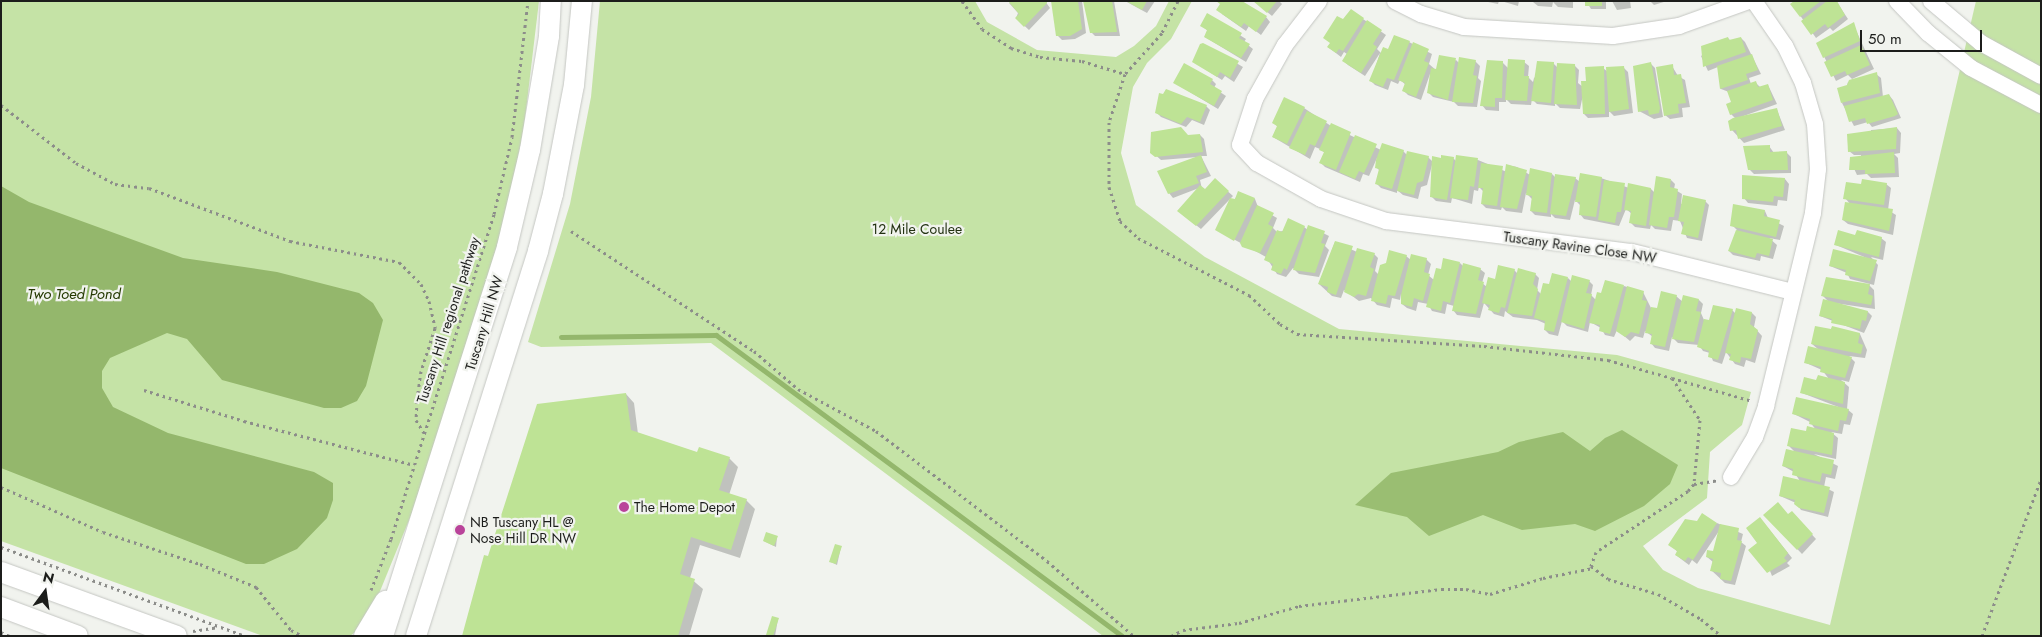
<!DOCTYPE html>
<style>
body{margin:0}
#map{position:relative;width:2042px;height:637px;overflow:hidden;background:#f1f3ee;font-family:Jost,sans-serif}
div>[style]{position:absolute}
.green>*{inset:0;background:#c5e3a6}
.forest>*{inset:0;background:#9abe72}
.water>*{inset:0;background:#94b76c}
.shadow>*{inset:0;background:#0003}
.stream>*{height:5px;margin:-2.5px;padding:0 2.5px;transform-origin:2.5px;border-radius:2.5px;background:#94b76c}
.building>*{inset:0;background:#bee395}
.path>*{height:3px;margin-top:-1.5px;transform-origin:0;background:repeating-linear-gradient(90deg,#8c8d8a 0 2.5px,transparent 0 6.5px)}
.roads{filter:drop-shadow(0 0 1px #c4c6c2) drop-shadow(0 0 1px #c4c6c2)}
.minor>*{height:16px;margin:-8px;padding:0 8px;transform-origin:8px;border-radius:8px;background:#fff}
.tertiary>*{height:20px;margin:-10px;padding:0 10px;transform-origin:10px;border-radius:10px;background:#fff}
.dots>*{width:14px;height:14px;translate:-50% -50%;box-sizing:border-box;border:2px solid #f1f3ee;border-radius:50%}
span{translate:-50% -50%;white-space:nowrap;text-align:center;line-height:1.15;-webkit-text-stroke:4.5px #f1f3ee;paint-order:stroke}
.park-label{font-size:14px;color:#223111}
.street-label{font-size:14px;color:#1c1d1b}
.poi-label{font-size:14px;color:#1c1d1b}
.left{translate:0 -50%;text-align:left}
.water-label{font-size:15px;color:#253a02;font-style:italic}
.frame{position:absolute;inset:0;border:2px solid #1c1d1b;pointer-events:none}
.north{position:absolute;left:20px;top:567px;width:50px;height:50px;-webkit-text-stroke:4px #f1f3ee;paint-order:stroke;rotate:14deg;font-size:14px;font-weight:700;line-height:20px;text-align:center;color:#1c1d1b}
.north::after{content:'';display:block;margin:auto;width:18px;height:22px;background:#1c1d1b;clip-path:polygon(50% 0,100% 100%,50% 72%,0 100%)}
.scale{position:absolute;left:1860px;top:30px;width:122px;height:22px;box-sizing:border-box;border:2px solid #1c1d1b;border-top:0;padding-left:6px;font-size:15px;line-height:18px;white-space:nowrap;color:#1c1d1b;-webkit-text-stroke:4px #f1f3ee;paint-order:stroke}
</style>
<div id="map">
<div class="green">
<div style="clip-path:polygon(1px 1px,539px 1px,524px 127px,508px 207px,477px 316px,416px 503px,367px 623px,350px 636px,263px 636px,1px 541px)"></div>
<div style="clip-path:polygon(600px 1px,975px 1px,987px 22px,1037px 50px,1116px 57px,1134px 46px,1156px 26px,1169px 1px,1192px 1px,1171px 39px,1147px 63px,1133px 87px,1121px 153px,1136px 205px,1205px 257px,1339px 329px,1617px 355px,1751px 392px,1742px 425px,1710px 452px,1707px 498px,1643px 546px,1663px 570px,1698px 588px,1830px 625px,1976px 1px,2041px 1px,2041px 636px,1103px 636px,711px 343px,541px 347px,528px 342px,570px 204px,591px 97px)"></div>
</div>
<div class="forest">
<div style="clip-path:polygon(1622px 430px,1678px 465px,1670px 484px,1644px 506px,1595px 531px,1575px 524px,1522px 530px,1483px 515px,1429px 536px,1407px 517px,1355px 505px,1391px 473px,1498px 452px,1519px 442px,1563px 432px,1590px 451px,1605px 438px)"></div>
</div>
<div class="water">
<div style="clip-path:polygon(1px 186px,29px 202px,183px 258px,277px 272px,359px 293px,373px 303px,383px 320px,366px 386px,357px 401px,341px 408px,324px 408px,222px 380px,187px 339px,167px 333px,110px 358px,102px 371px,102px 388px,113px 407px,168px 433px,314px 472px,333px 483px,333px 500px,327px 518px,297px 549px,264px 564px,246px 564px,1px 468px)"></div>
</div>
<div class="shadow">
<div style="clip-path:polygon(1045px 1px,1050px 8px,1029px 30px,1016px 18px,1018px 13px,1009px 3px)"></div>
<div style="clip-path:polygon(1054px 1px,1082px 1px,1086px 33px,1075px 39px,1062px 40px,1057px 35px)"></div>
<div style="clip-path:polygon(1085px 1px,1114px 1px,1120px 36px,1095px 36px,1091px 32px)"></div>
<div style="clip-path:polygon(1125px 1px,1155px 1px,1147px 13px)"></div>
<div style="clip-path:polygon(1254px 1px,1279px 1px,1282px 4px,1272px 16px)"></div>
<div style="clip-path:polygon(1483px 1px,1499px 1px,1498px 4px)"></div>
<div style="clip-path:polygon(1501px 1px,1519px 1px,1518px 6px)"></div>
<div style="clip-path:polygon(1573px 1px,1573px 8px,1558px 7px,1553px 2px,1552px 7px,1538px 6px,1533px 2px)"></div>
<div style="clip-path:polygon(1586px 1px,1606px 1px,1606px 9px,1591px 9px)"></div>
<div style="clip-path:polygon(1612px 1px,1630px 1px,1631px 8px,1617px 10px)"></div>
<div style="clip-path:polygon(1650px 1px,1667px 1px,1654px 5px)"></div>
<div style="clip-path:polygon(1796px 1px,1836px 1px,1848px 19px,1833px 31px,1830px 28px,1816px 38px,1792px 4px)"></div>
<div style="clip-path:polygon(1222px 14px,1266px 17px,1270px 22px,1261px 35px,1249px 26px,1246px 31px)"></div>
<div style="clip-path:polygon(1208px 15px,1246px 39px,1244px 42px,1253px 49px,1246px 62px,1205px 37px,1208px 31px,1202px 26px)"></div>
<div style="clip-path:polygon(1363px 19px,1386px 35px,1377px 49px,1382px 54px,1409px 42px,1432px 54px,1429px 64px,1437px 71px,1456px 60px,1460px 64px,1475px 61px,1480px 66px,1478px 78px,1481px 81px,1477px 107px,1458px 106px,1454px 102px,1433px 97px,1429px 93px,1430px 74px,1421px 100px,1408px 95px,1404px 91px,1406px 85px,1400px 80px,1398px 84px,1391px 81px,1388px 90px,1375px 85px,1371px 81px,1380px 53px,1365px 76px,1348px 65px,1344px 61px,1347px 54px,1344px 52px,1341px 57px,1328px 47px,1343px 21px)"></div>
<div style="clip-path:polygon(1853px 24px,1874px 69px,1852px 79px,1848px 75px,1836px 81px,1818px 44px)"></div>
<div style="clip-path:polygon(1728px 38px,1731px 41px,1741px 38px,1745px 42px,1761px 74px,1749px 78px,1751px 84px,1756px 83px,1761px 88px,1768px 85px,1777px 104px,1738px 118px,1777px 110px,1785px 130px,1744px 143px,1732px 130px,1737px 120px,1731px 114px,1733px 103px,1729px 92px,1721px 89px,1718px 67px,1708px 71px,1701px 56px)"></div>
<div style="clip-path:polygon(1204px 44px,1243px 67px,1234px 82px,1225px 76px,1222px 80px,1194px 62px)"></div>
<div style="clip-path:polygon(1502px 62px,1508px 68px,1524px 62px,1529px 66px,1528px 77px,1533px 82px,1534px 78px,1553px 63px,1558px 68px,1575px 66px,1579px 70px,1578px 83px,1583px 87px,1603px 68px,1608px 72px,1623px 67px,1628px 72px,1633px 113px,1614px 116px,1609px 111px,1609px 117px,1588px 118px,1584px 114px,1583px 95px,1580px 109px,1560px 108px,1555px 103px,1555px 106px,1537px 104px,1532px 99px,1531px 105px,1511px 104px,1506px 99px,1506px 102px,1499px 102px,1499px 111px,1486px 110px,1482px 105px)"></div>
<div style="clip-path:polygon(1651px 64px,1655px 68px,1663px 117px,1654px 119px,1639px 111px)"></div>
<div style="clip-path:polygon(1672px 66px,1678px 76px,1685px 80px,1690px 107px,1682px 108px,1683px 117px,1670px 119px,1665px 115px)"></div>
<div style="clip-path:polygon(1876px 74px,1881px 78px,1883px 97px,1889px 95px,1893px 100px,1901px 118px,1872px 127px,1868px 122px,1854px 126px,1842px 103px,1848px 82px)"></div>
<div style="clip-path:polygon(1212px 80px,1216px 84px,1214px 88px,1226px 96px,1218px 109px,1175px 83px)"></div>
<div style="clip-path:polygon(1160px 94px,1206px 106px,1210px 110px,1204px 125px,1192px 120px,1186px 127px,1161px 117px,1157px 113px)"></div>
<div style="clip-path:polygon(1304px 108px,1331px 126px,1381px 150px,1403px 151px,1407px 155px,1428px 157px,1433px 162px,1434px 158px,1453px 158px,1457px 162px,1478px 160px,1507px 172px,1507px 165px,1517px 167px,1530px 175px,1552px 174px,1556px 178px,1575px 178px,1580px 182px,1601px 178px,1629px 188px,1651px 189px,1655px 193px,1671px 180px,1675px 184px,1674px 189px,1682px 194px,1681px 204px,1705px 201px,1709px 205px,1702px 241px,1687px 238px,1680px 221px,1673px 220px,1671px 231px,1655px 229px,1651px 225px,1650px 229px,1635px 227px,1631px 223px,1632px 214px,1626px 209px,1619px 226px,1584px 219px,1580px 214px,1581px 206px,1575px 200px,1570px 220px,1555px 218px,1551px 214px,1551px 217px,1535px 215px,1531px 211px,1532px 199px,1526px 193px,1522px 213px,1506px 211px,1502px 207px,1501px 210px,1486px 208px,1482px 204px,1484px 192px,1479px 187px,1478px 191px,1474px 190px,1472px 204px,1452px 198px,1451px 203px,1436px 201px,1431px 196px,1432px 165px,1427px 185px,1421px 187px,1418px 199px,1403px 195px,1397px 190px,1397px 193px,1381px 188px,1376px 183px,1380px 171px,1376px 167px,1377px 158px,1369px 176px,1363px 174px,1360px 182px,1325px 167px,1321px 163px,1325px 153px,1320px 149px,1315px 147px,1310px 159px,1273px 137px,1278px 127px,1274px 123px)"></div>
<div style="clip-path:polygon(1897px 128px,1901px 133px,1900px 153px,1894px 154px,1898px 158px,1899px 177px,1871px 178px,1867px 174px,1857px 175px,1850px 160px,1861px 158px,1861px 155px,1854px 155px,1849px 151px,1871px 134px,1871px 130px)"></div>
<div style="clip-path:polygon(1200px 135px,1204px 139px,1207px 156px,1201px 156px,1211px 176px,1200px 180px,1202px 189px,1205px 191px,1215px 180px,1233px 196px,1201px 229px,1183px 215px,1199px 188px,1173px 198px,1169px 193px,1198px 157px,1161px 160px,1152px 152px)"></div>
<div style="clip-path:polygon(1769px 146px,1774px 153px,1786px 152px,1791px 157px,1791px 173px,1754px 174px,1749px 169px,1744px 148px)"></div>
<div style="clip-path:polygon(1785px 179px,1789px 184px,1787px 201px,1778px 200px,1777px 206px,1748px 203px,1744px 198px)"></div>
<div style="clip-path:polygon(1886px 184px,1891px 188px,1888px 210px,1896px 215px,1893px 235px,1848px 224px,1843px 220px,1851px 205px,1845px 198px,1862px 185px)"></div>
<div style="clip-path:polygon(1239px 192px,1255px 199px,1258px 207px,1277px 218px,1273px 228px,1277px 232px,1304px 227px,1308px 230px,1309px 226px,1329px 236px,1325px 246px,1329px 250px,1319px 277px,1299px 274px,1293px 268px,1286px 277px,1277px 274px,1266px 257px,1217px 230px)"></div>
<div style="clip-path:polygon(1765px 211px,1768px 218px,1784px 226px,1780px 240px,1769px 238px,1777px 245px,1773px 259px,1761px 256px,1760px 261px,1733px 255px,1729px 251px,1737px 230px,1732px 225px)"></div>
<div style="clip-path:polygon(1856px 236px,1881px 238px,1886px 242px,1883px 260px,1871px 257px,1878px 265px,1874px 285px,1850px 279px,1847px 273px,1830px 266px,1869px 259px,1836px 245px)"></div>
<div style="clip-path:polygon(1335px 242px,1357px 252px,1374px 254px,1378px 258px,1375px 271px,1379px 275px,1406px 256px,1411px 260px,1426px 259px,1431px 264px,1428px 275px,1434px 280px,1441px 271px,1460px 263px,1464px 267px,1480px 269px,1485px 273px,1482px 283px,1487px 287px,1514px 270px,1518px 274px,1535px 274px,1539px 278px,1537px 290px,1541px 294px,1568px 278px,1572px 282px,1589px 281px,1593px 285px,1591px 295px,1596px 300px,1624px 286px,1643px 292px,1651px 308px,1657px 309px,1676px 296px,1683px 302px,1699px 300px,1703px 304px,1701px 313px,1704px 320px,1710px 322px,1732px 310px,1736px 314px,1752px 313px,1756px 317px,1754px 327px,1762px 336px,1755px 363px,1746px 360px,1744px 367px,1735px 364px,1726px 352px,1722px 364px,1713px 361px,1710px 353px,1703px 351px,1699px 345px,1678px 343px,1672px 337px,1669px 351px,1655px 348px,1651px 343px,1653px 337px,1645px 331px,1643px 338px,1635px 336px,1630px 341px,1617px 330px,1614px 337px,1605px 335px,1601px 328px,1590px 322px,1588px 332px,1567px 326px,1562px 321px,1558px 336px,1549px 334px,1545px 330px,1546px 324px,1537px 320px,1513px 317px,1505px 311px,1504px 317px,1494px 314px,1484px 303px,1480px 318px,1457px 315px,1453px 310px,1454px 306px,1447px 304px,1445px 314px,1432px 311px,1428px 304px,1418px 302px,1416px 311px,1407px 308px,1402px 304px,1401px 294px,1400px 300px,1392px 298px,1390px 308px,1377px 305px,1371px 298px,1359px 301px,1344px 290px,1341px 298px,1332px 296px,1319px 284px)"></div>
<div style="clip-path:polygon(1868px 284px,1874px 290px,1875px 309px,1834px 303px,1868px 312px,1872px 316px,1864px 333px,1820px 316px,1829px 302px,1822px 295px)"></div>
<div style="clip-path:polygon(1832px 328px,1860px 334px,1867px 350px,1865px 358px,1849px 356px,1855px 362px,1849px 382px,1841px 380px,1849px 387px,1847px 409px,1853px 414px,1850px 425px,1844px 424px,1842px 434px,1831px 432px,1838px 438px,1836px 459px,1814px 454px,1838px 466px,1835px 479px,1826px 477px,1824px 487px,1834px 492px,1828px 517px,1801px 510px,1796px 503px,1780px 496px,1800px 481px,1794px 472px,1783px 466px,1795px 452px,1789px 446px,1806px 432px,1816px 430px,1810px 422px,1794px 414px,1841px 408px,1802px 393px,1817px 382px,1829px 379px,1822px 370px,1806px 363px,1819px 350px,1812px 344px)"></div>
<div style="clip-path:polygon(626px 394px,634px 403px,638px 434px,698px 453px,729px 458px,738px 467px,729px 495px,746px 500px,755px 509px,740px 558px,700px 545px,690px 578px,703px 589px,689px 636px,464px 636px,485px 556px,489px 558px)"></div>
<div style="clip-path:polygon(1765px 515px,1796px 517px,1816px 539px,1802px 554px)"></div>
<div style="clip-path:polygon(1717px 523px,1743px 534px,1741px 542px,1746px 546px,1735px 585px,1725px 583px,1711px 570px,1713px 562px,1707px 557px,1714px 552px,1719px 531px,1697px 564px,1692px 560px,1689px 565px,1681px 559px,1676px 555px,1678px 552px,1670px 545px)"></div>
<div style="clip-path:polygon(1764px 523px,1792px 558px,1787px 563px,1790px 566px,1772px 576px,1759px 543px)"></div>
<div style="clip-path:polygon(777px 537px,776px 547px,764px 541px)"></div>
<div style="clip-path:polygon(841px 547px,837px 565px,831px 562px)"></div>
<div style="clip-path:polygon(778px 619px,775px 636px,769px 636px)"></div>
</div>
<div class="stream">
<div style="left:561px;top:337px;width:155px;rotate:-0.7deg"></div>
<div style="left:716px;top:335px;width:505px;rotate:36.55deg"></div>
</div>
<div class="building">
<div style="clip-path:polygon(1008px 1px,1047px 1px,1047px 3px,1024px 27px,1015px 18px,1019px 14px)"></div>
<div style="clip-path:polygon(1051px 1px,1078px 1px,1082px 29px,1070px 36px,1056px 36px)"></div>
<div style="clip-path:polygon(1083px 1px,1112px 1px,1117px 32px,1090px 33px)"></div>
<div style="clip-path:polygon(1126px 1px,1147px 1px,1142px 10px)"></div>
<div style="clip-path:polygon(1216px 1px,1242px 1px,1267px 16px,1256px 32px,1244px 23px,1241px 27px,1216px 10px,1220px 4px)"></div>
<div style="clip-path:polygon(1253px 1px,1277px 1px,1267px 13px)"></div>
<div style="clip-path:polygon(1585px 1px,1602px 1px,1602px 6px,1585px 6px)"></div>
<div style="clip-path:polygon(1794px 1px,1821px 1px,1800px 17px,1790px 4px)"></div>
<div style="clip-path:polygon(1827px 1px,1837px 1px,1845px 15px,1828px 28px,1825px 24px,1811px 35px,1801px 21px)"></div>
<div style="clip-path:polygon(1351px 9px,1364px 18px,1343px 51px,1339px 49px,1336px 53px,1327px 47px,1330px 43px,1323px 38px,1337px 16px,1343px 19px)"></div>
<div style="clip-path:polygon(1207px 13px,1242px 33px,1239px 38px,1250px 44px,1241px 58px,1204px 37px,1207px 30px,1200px 26px)"></div>
<div style="clip-path:polygon(1367px 20px,1382px 30px,1373px 44px,1377px 47px,1361px 73px,1342px 61px)"></div>
<div style="clip-path:polygon(1854px 22px,1860px 41px,1823px 58px,1816px 43px)"></div>
<div style="clip-path:polygon(1394px 35px,1410px 41px,1394px 80px,1387px 78px,1383px 87px,1369px 81px,1383px 47px,1388px 49px)"></div>
<div style="clip-path:polygon(1728px 37px,1729px 40px,1741px 37px,1746px 52px,1703px 67px,1701px 46px)"></div>
<div style="clip-path:polygon(1413px 42px,1429px 49px,1424px 61px,1429px 63px,1416px 97px,1402px 91px,1405px 83px,1398px 80px)"></div>
<div style="clip-path:polygon(1203px 43px,1239px 61px,1230px 78px,1220px 72px,1217px 77px,1192px 62px,1200px 44px)"></div>
<div style="clip-path:polygon(1861px 45px,1870px 65px,1847px 75px,1845px 71px,1831px 77px,1824px 62px)"></div>
<div style="clip-path:polygon(1752px 54px,1758px 70px,1746px 74px,1748px 80px,1720px 89px,1717px 66px)"></div>
<div style="clip-path:polygon(1439px 55px,1456px 58px,1448px 100px,1427px 93px,1431px 68px,1436px 69px)"></div>
<div style="clip-path:polygon(1459px 57px,1476px 60px,1473px 75px,1477px 76px,1473px 103px,1452px 102px)"></div>
<div style="clip-path:polygon(1508px 59px,1525px 60px,1524px 76px,1529px 76px,1527px 101px,1505px 100px)"></div>
<div style="clip-path:polygon(1487px 60px,1503px 61px,1502px 98px,1495px 98px,1495px 107px,1480px 106px)"></div>
<div style="clip-path:polygon(1537px 61px,1554px 62px,1551px 103px,1531px 101px)"></div>
<div style="clip-path:polygon(1651px 62px,1660px 108px,1659px 113px,1649px 115px,1648px 110px,1638px 112px,1633px 66px)"></div>
<div style="clip-path:polygon(1184px 63px,1213px 79px,1210px 84px,1222px 91px,1214px 106px,1173px 83px)"></div>
<div style="clip-path:polygon(1557px 63px,1575px 64px,1577px 105px,1554px 104px)"></div>
<div style="clip-path:polygon(1673px 64px,1674px 75px,1681px 74px,1686px 103px,1678px 104px,1679px 113px,1664px 116px,1656px 67px)"></div>
<div style="clip-path:polygon(1604px 66px,1605px 114px,1583px 114px,1581px 81px,1586px 81px,1585px 67px)"></div>
<div style="clip-path:polygon(1624px 66px,1629px 109px,1609px 112px,1606px 67px)"></div>
<div style="clip-path:polygon(1877px 72px,1880px 93px,1841px 103px,1837px 88px,1847px 85px,1849px 80px)"></div>
<div style="clip-path:polygon(1756px 81px,1758px 87px,1768px 84px,1773px 100px,1730px 115px,1726px 104px,1731px 102px,1727px 91px)"></div>
<div style="clip-path:polygon(1166px 89px,1207px 105px,1200px 122px,1187px 117px,1181px 124px,1155px 113px,1159px 93px,1163px 94px)"></div>
<div style="clip-path:polygon(1889px 94px,1898px 114px,1895px 116px,1867px 124px,1865px 118px,1849px 122px,1844px 106px)"></div>
<div style="clip-path:polygon(1284px 97px,1305px 107px,1287px 144px,1272px 137px,1277px 126px,1272px 123px)"></div>
<div style="clip-path:polygon(1777px 108px,1782px 126px,1738px 139px,1736px 130px,1730px 131px,1728px 121px,1733px 118px)"></div>
<div style="clip-path:polygon(1307px 111px,1327px 121px,1315px 146px,1310px 144px,1305px 155px,1289px 148px)"></div>
<div style="clip-path:polygon(1331px 123px,1351px 132px,1336px 170px,1319px 163px,1324px 152px,1319px 150px)"></div>
<div style="clip-path:polygon(1181px 127px,1188px 135px,1200px 134px,1203px 152px,1155px 157px,1150px 153px,1151px 132px)"></div>
<div style="clip-path:polygon(1897px 127px,1896px 149px,1848px 152px,1847px 134px)"></div>
<div style="clip-path:polygon(1355px 135px,1377px 144px,1364px 173px,1359px 171px,1355px 179px,1339px 172px)"></div>
<div style="clip-path:polygon(1382px 143px,1404px 150px,1392px 189px,1375px 184px,1379px 169px,1375px 168px,1376px 160px)"></div>
<div style="clip-path:polygon(1770px 145px,1770px 152px,1787px 151px,1788px 170px,1748px 170px,1743px 146px)"></div>
<div style="clip-path:polygon(1407px 151px,1429px 156px,1423px 181px,1417px 183px,1414px 195px,1397px 191px)"></div>
<div style="clip-path:polygon(1894px 152px,1895px 173px,1865px 174px,1865px 170px,1849px 170px,1850px 157px)"></div>
<div style="clip-path:polygon(1201px 155px,1207px 172px,1196px 176px,1199px 183px,1168px 194px,1157px 171px)"></div>
<div style="clip-path:polygon(1441px 155px,1454px 157px,1447px 200px,1430px 197px,1432px 156px,1441px 158px)"></div>
<div style="clip-path:polygon(1456px 155px,1478px 158px,1474px 187px,1470px 186px,1468px 200px,1450px 198px)"></div>
<div style="clip-path:polygon(1481px 163px,1503px 166px,1497px 206px,1481px 204px,1483px 188px,1478px 188px)"></div>
<div style="clip-path:polygon(1506px 164px,1527px 170px,1517px 209px,1500px 207px)"></div>
<div style="clip-path:polygon(1530px 168px,1552px 173px,1547px 213px,1530px 211px,1532px 196px,1526px 195px)"></div>
<div style="clip-path:polygon(1580px 173px,1602px 177px,1596px 217px,1579px 215px,1580px 202px,1575px 202px)"></div>
<div style="clip-path:polygon(1555px 174px,1576px 177px,1566px 216px,1550px 214px)"></div>
<div style="clip-path:polygon(1742px 175px,1785px 178px,1783px 197px,1774px 196px,1773px 202px,1742px 199px)"></div>
<div style="clip-path:polygon(1656px 176px,1671px 179px,1670px 187px,1678px 189px,1674px 217px,1669px 217px,1667px 228px,1649px 225px)"></div>
<div style="clip-path:polygon(1215px 178px,1229px 191px,1196px 226px,1177px 211px,1200px 185px,1205px 189px)"></div>
<div style="clip-path:polygon(1862px 179px,1887px 183px,1884px 205px,1843px 199px,1846px 182px,1861px 184px)"></div>
<div style="clip-path:polygon(1604px 180px,1625px 183px,1621px 212px,1617px 212px,1615px 223px,1598px 220px)"></div>
<div style="clip-path:polygon(1628px 183px,1651px 188px,1646px 226px,1629px 223px,1631px 211px,1624px 210px)"></div>
<div style="clip-path:polygon(1238px 191px,1255px 198px,1234px 241px,1215px 230px,1230px 198px,1235px 199px)"></div>
<div style="clip-path:polygon(1683px 195px,1706px 200px,1698px 238px,1681px 234px,1684px 222px,1678px 221px)"></div>
<div style="clip-path:polygon(1845px 202px,1893px 209px,1889px 231px,1842px 220px)"></div>
<div style="clip-path:polygon(1733px 204px,1765px 210px,1764px 216px,1780px 220px,1776px 237px,1730px 226px)"></div>
<div style="clip-path:polygon(1257px 205px,1274px 213px,1268px 224px,1273px 227px,1260px 253px,1242px 247px,1240px 243px)"></div>
<div style="clip-path:polygon(1288px 218px,1305px 226px,1287px 270px,1284px 268px,1281px 274px,1271px 270px,1273px 264px,1264px 260px,1277px 230px,1282px 232px)"></div>
<div style="clip-path:polygon(1308px 225px,1325px 231px,1321px 243px,1325px 244px,1315px 273px,1293px 270px)"></div>
<div style="clip-path:polygon(1736px 230px,1773px 239px,1769px 256px,1757px 253px,1755px 258px,1728px 251px)"></div>
<div style="clip-path:polygon(1838px 230px,1855px 235px,1857px 230px,1882px 237px,1879px 257px,1834px 245px)"></div>
<div style="clip-path:polygon(1335px 241px,1353px 246px,1336px 295px,1327px 292px,1328px 287px,1318px 284px)"></div>
<div style="clip-path:polygon(1357px 248px,1375px 253px,1370px 267px,1374px 269px,1366px 296px,1358px 294px,1354px 297px,1344px 292px)"></div>
<div style="clip-path:polygon(1833px 249px,1877px 260px,1870px 281px,1845px 275px,1846px 270px,1829px 266px)"></div>
<div style="clip-path:polygon(1389px 250px,1407px 255px,1395px 296px,1388px 295px,1386px 304px,1371px 301px,1380px 265px,1386px 263px)"></div>
<div style="clip-path:polygon(1411px 254px,1427px 258px,1424px 272px,1430px 274px,1423px 301px,1414px 298px,1412px 307px,1401px 304px,1401px 295px)"></div>
<div style="clip-path:polygon(1443px 258px,1460px 262px,1450px 303px,1443px 301px,1441px 311px,1426px 307px,1436px 268px,1441px 269px)"></div>
<div style="clip-path:polygon(1463px 263px,1481px 268px,1478px 280px,1484px 282px,1476px 314px,1452px 311px)"></div>
<div style="clip-path:polygon(1498px 265px,1515px 269px,1505px 308px,1501px 307px,1499px 313px,1488px 310px,1490px 305px,1482px 303px,1488px 277px,1495px 279px)"></div>
<div style="clip-path:polygon(1518px 268px,1536px 273px,1533px 284px,1538px 289px,1532px 316px,1507px 313px)"></div>
<div style="clip-path:polygon(1552px 273px,1568px 277px,1554px 332px,1544px 330px,1545px 321px,1534px 318px,1543px 283px,1549px 284px)"></div>
<div style="clip-path:polygon(1572px 275px,1590px 280px,1586px 293px,1592px 294px,1584px 329px,1561px 322px)"></div>
<div style="clip-path:polygon(1826px 277px,1870px 284px,1868px 294px,1873px 296px,1871px 305px,1821px 296px)"></div>
<div style="clip-path:polygon(1605px 280px,1624px 285px,1610px 334px,1599px 331px,1600px 325px,1589px 323px,1597px 292px,1601px 293px)"></div>
<div style="clip-path:polygon(1627px 286px,1644px 291px,1642px 300px,1647px 301px,1639px 334px,1631px 332px,1625px 337px,1616px 331px)"></div>
<div style="clip-path:polygon(1661px 291px,1677px 295px,1665px 347px,1650px 344px,1652px 334px,1645px 333px,1651px 307px,1657px 308px)"></div>
<div style="clip-path:polygon(1683px 295px,1699px 299px,1696px 311px,1701px 312px,1694px 342px,1672px 339px)"></div>
<div style="clip-path:polygon(1823px 299px,1868px 311px,1866px 321px,1862px 320px,1860px 329px,1831px 323px,1832px 319px,1819px 316px)"></div>
<div style="clip-path:polygon(1713px 305px,1733px 309px,1718px 360px,1708px 357px,1709px 351px,1697px 347px,1704px 319px,1709px 320px)"></div>
<div style="clip-path:polygon(1736px 308px,1752px 312px,1750px 324px,1758px 330px,1751px 359px,1741px 357px,1740px 363px,1729px 360px,1731px 354px,1725px 353px)"></div>
<div style="clip-path:polygon(1815px 326px,1831px 329px,1832px 326px,1860px 333px,1858px 343px,1863px 345px,1861px 354px,1811px 344px)"></div>
<div style="clip-path:polygon(1808px 346px,1852px 357px,1845px 378px,1820px 372px,1821px 367px,1804px 363px)"></div>
<div style="clip-path:polygon(1818px 375px,1845px 382px,1843px 404px,1800px 393px,1804px 377px,1816px 380px)"></div>
<div style="clip-path:polygon(626px 393px,631px 430px,697px 452px,699px 447px,730px 457px,719px 490px,747px 499px,731px 550px,691px 537px,680px 574px,695px 579px,678px 636px,462px 636px,484px 555px,488px 556px,537px 404px)"></div>
<div style="clip-path:polygon(1796px 397px,1849px 409px,1846px 421px,1840px 420px,1838px 431px,1809px 424px,1810px 419px,1792px 414px)"></div>
<div style="clip-path:polygon(1807px 426px,1834px 433px,1832px 455px,1787px 446px,1791px 428px,1806px 431px)"></div>
<div style="clip-path:polygon(1786px 449px,1834px 460px,1831px 475px,1822px 473px,1820px 482px,1792px 475px,1793px 469px,1782px 466px)"></div>
<div style="clip-path:polygon(1783px 476px,1830px 487px,1824px 513px,1799px 508px,1794px 504px,1795px 500px,1779px 496px)"></div>
<div style="clip-path:polygon(1778px 502px,1788px 514px,1792px 511px,1813px 534px,1797px 550px,1763px 515px)"></div>
<div style="clip-path:polygon(1702px 513px,1717px 523px,1693px 560px,1688px 557px,1685px 561px,1675px 555px,1677px 551px,1668px 545px,1685px 519px,1697px 521px)"></div>
<div style="clip-path:polygon(1760px 517px,1788px 553px,1784px 558px,1787px 561px,1767px 573px,1748px 550px,1757px 543px,1746px 528px)"></div>
<div style="clip-path:polygon(1720px 524px,1739px 528px,1737px 540px,1742px 541px,1731px 581px,1720px 579px,1721px 573px,1710px 571px,1713px 559px,1706px 557px,1707px 550px,1713px 551px)"></div>
<div style="clip-path:polygon(766px 532px,778px 536px,774px 546px,763px 541px)"></div>
<div style="clip-path:polygon(835px 544px,842px 546px,836px 564px,829px 562px)"></div>
<div style="clip-path:polygon(772px 616px,779px 618px,773px 636px,769px 636px,766px 635px)"></div>
</div>
<div class="path">
<div style="left:962px;top:1px;width:34px;rotate:54deg"></div>
<div style="left:982px;top:29px;width:35px;rotate:33deg"></div>
<div style="left:1011px;top:48px;width:30px;rotate:17deg"></div>
<div style="left:1040px;top:57px;width:42px;rotate:5.4deg"></div>
<div style="left:1082px;top:61px;width:45px;rotate:16.8deg"></div>
<div style="left:1178px;top:1px;width:36px;rotate:117deg"></div>
<div style="left:1162px;top:33px;width:55px;rotate:132.1deg"></div>
<div style="left:1125px;top:74px;width:51px;rotate:108.4deg"></div>
<div style="left:1109px;top:122px;width:65px;rotate:90deg"></div>
<div style="left:1109px;top:187px;width:36px;rotate:72deg"></div>
<div style="left:1120px;top:221px;width:25px;rotate:43deg"></div>
<div style="left:1138px;top:238px;width:125px;rotate:27.2deg"></div>
<div style="left:1249px;top:295px;width:42px;rotate:43.1deg"></div>
<div style="left:1280px;top:324px;width:20px;rotate:30deg"></div>
<div style="left:1297px;top:334px;width:187px;rotate:3.7deg"></div>
<div style="left:1484px;top:346px;width:125px;rotate:6.4deg"></div>
<div style="left:1608px;top:360px;width:66px;rotate:15.7deg"></div>
<div style="left:1672px;top:378px;width:50px;rotate:56.3deg"></div>
<div style="left:1700px;top:420px;width:64px;rotate:95.4deg"></div>
<div style="left:1694px;top:484px;width:9px;rotate:131deg"></div>
<div style="left:1688px;top:491px;width:110px;rotate:146.5deg"></div>
<div style="left:1596px;top:552px;width:15px;rotate:110deg"></div>
<div style="left:1591px;top:566px;width:21px;rotate:37deg"></div>
<div style="left:1608px;top:579px;width:52px;rotate:16.7deg"></div>
<div style="left:1658px;top:594px;width:50px;rotate:30.2deg"></div>
<div style="left:1701px;top:619px;width:26px;rotate:40deg"></div>
<div style="left:1px;top:105px;width:95px;rotate:37.7deg"></div>
<div style="left:76px;top:163px;width:44px;rotate:28.3deg"></div>
<div style="left:115px;top:184px;width:34px;rotate:7deg"></div>
<div style="left:149px;top:188px;width:151px;rotate:20.6deg"></div>
<div style="left:290px;top:241px;width:111px;rotate:10.9deg"></div>
<div style="left:399px;top:262px;width:31px;rotate:45deg"></div>
<div style="left:421px;top:284px;width:19px;rotate:65deg"></div>
<div style="left:429px;top:301px;width:28px;rotate:77deg"></div>
<div style="left:435px;top:328px;width:45px;rotate:108deg"></div>
<div style="left:421px;top:371px;width:30px;rotate:98deg"></div>
<div style="left:417px;top:401px;width:19px;rotate:93deg"></div>
<div style="left:416px;top:420px;width:15px;rotate:58deg"></div>
<div style="left:571px;top:231px;width:219px;rotate:33.3deg"></div>
<div style="left:754px;top:351px;width:58px;rotate:40.8deg"></div>
<div style="left:798px;top:389px;width:89px;rotate:28.3deg"></div>
<div style="left:876px;top:431px;width:215px;rotate:37.2deg"></div>
<div style="left:1047px;top:561px;width:115px;rotate:40.8deg"></div>
<div style="left:1672px;top:378px;width:83px;rotate:16deg"></div>
<div style="left:144px;top:390px;width:105px;rotate:17.2deg"></div>
<div style="left:244px;top:421px;width:176px;rotate:14.5deg"></div>
<div style="left:1694px;top:484px;width:24px;rotate:-9deg"></div>
<div style="left:1px;top:487px;width:111px;rotate:23.8deg"></div>
<div style="left:103px;top:532px;width:102px;rotate:18.3deg"></div>
<div style="left:200px;top:564px;width:61px;rotate:22.3deg"></div>
<div style="left:256px;top:587px;width:55px;rotate:50.9deg"></div>
<div style="left:291px;top:630px;width:13px;rotate:27deg"></div>
<div style="left:1px;top:547px;width:260px;rotate:20deg"></div>
<div style="left:371px;top:590px;width:55px;rotate:-68.6deg"></div>
<div style="left:391px;top:539px;width:341px;rotate:-72.4deg"></div>
<div style="left:494px;top:214px;width:79px;rotate:-76.8deg"></div>
<div style="left:512px;top:137px;width:137px;rotate:-83.3deg"></div>
<div style="left:193px;top:631px;width:26px;rotate:-9deg"></div>
<div style="left:1px;top:632px;width:10px;rotate:24deg"></div>
<div style="left:1171px;top:636px;width:13px;rotate:-27deg"></div>
<div style="left:1183px;top:630px;width:56px;rotate:-7.1deg"></div>
<div style="left:1239px;top:623px;width:62px;rotate:-15.8deg"></div>
<div style="left:1299px;top:606px;width:143px;rotate:-6.8deg"></div>
<div style="left:1441px;top:589px;width:25px"></div>
<div style="left:1466px;top:589px;width:25px;rotate:12deg"></div>
<div style="left:1490px;top:594px;width:55px;rotate:-16.8deg"></div>
<div style="left:1543px;top:578px;width:51px;rotate:-11.3deg"></div>
<div style="left:1982px;top:636px;width:168px;rotate:-69.4deg"></div>
</div>
<div class="roads">
<div class="minor">
<div style="left:1319px;top:1px;width:56px;rotate:127.7deg"></div>
<div style="left:1285px;top:45px;width:62px;rotate:119.1deg"></div>
<div style="left:1255px;top:99px;width:48px;rotate:108.1deg"></div>
<div style="left:1240px;top:145px;width:25px;rotate:47deg"></div>
<div style="left:1257px;top:163px;width:73px;rotate:29.4deg"></div>
<div style="left:1321px;top:199px;width:69px;rotate:18.7deg"></div>
<div style="left:1386px;top:221px;width:248px;rotate:7.2deg"></div>
<div style="left:1632px;top:252px;width:166px;rotate:14deg"></div>
<div style="left:1395px;top:1px;width:29px;rotate:27deg"></div>
<div style="left:1421px;top:14px;width:45px;rotate:16.8deg"></div>
<div style="left:1464px;top:27px;width:149px;rotate:3.5deg"></div>
<div style="left:1613px;top:36px;width:67px;rotate:-8.6deg"></div>
<div style="left:1679px;top:26px;width:74px;rotate:-19.7deg"></div>
<div style="left:1897px;top:1px;width:45px;rotate:45.9deg"></div>
<div style="left:1928px;top:33px;width:55px;rotate:39.1deg"></div>
<div style="left:1971px;top:68px;width:79px;rotate:27.9deg"></div>
<div style="left:1931px;top:1px;width:65px;rotate:40deg"></div>
<div style="left:1981px;top:43px;width:68px;rotate:28.8deg"></div>
<div style="left:1731px;top:477px;width:47px;rotate:-59deg"></div>
<div style="left:1755px;top:437px;width:33px;rotate:-70deg"></div>
<div style="left:1766px;top:406px;width:199px;rotate:-76.3deg"></div>
<div style="left:1813px;top:213px;width:44px;rotate:-83.5deg"></div>
<div style="left:1818px;top:169px;width:45px;rotate:-93.8deg"></div>
<div style="left:1815px;top:124px;width:43px;rotate:-106.3deg"></div>
<div style="left:1803px;top:83px;width:41px;rotate:-115.9deg"></div>
<div style="left:1785px;top:46px;width:55px;rotate:-124.6deg"></div>
</div>
<div class="tertiary">
<div style="left:1px;top:572px;width:187px;rotate:20deg"></div>
<div style="left:1px;top:607px;width:82px;rotate:20.6deg"></div>
<div style="left:364px;top:636px;width:41px;rotate:-59deg"></div>
<div style="left:383px;top:636px;width:408px;rotate:-72.3deg"></div>
<div style="left:507px;top:247px;width:100px;rotate:-76.7deg"></div>
<div style="left:530px;top:150px;width:116px;rotate:-80.5deg"></div>
<div style="left:549px;top:36px;width:35px;rotate:-87deg"></div>
<div style="left:416px;top:636px;width:404px;rotate:-72.4deg"></div>
<div style="left:538px;top:251px;width:59px;rotate:-75.3deg"></div>
<div style="left:553px;top:194px;width:111px;rotate:-79.1deg"></div>
<div style="left:574px;top:85px;width:84px;rotate:-84.6deg"></div>
</div>
</div>
<div class="dots">
<div style="left:624px;top:507px;background:#b9439a"></div>
<div style="left:460px;top:530px;background:#b9439a"></div>
</div>
<div class="park-label">
<span style="left:917px;top:229px">12 Mile Coulee</span>
</div>
<div class="street-label">
<span style="left:1580px;top:247px;rotate:8deg">Tuscany Ravine Close NW</span>
<span style="left:448px;top:320px;rotate:-72deg">Tuscany Hill regional pathway</span>
<span style="left:484px;top:323px;rotate:-73deg">Tuscany Hill NW</span>
</div>
<div class="poi-label">
<span class="left" style="left:634px;top:507px">The Home Depot</span>
<span class="left" style="left:470px;top:530px">NB Tuscany HL @<br>Nose Hill DR NW</span>
</div>
<div class="water-label">
<span style="left:74px;top:295px">Two Toed Pond</span>
</div>
<div class="frame"></div>
<div class="north">N</div>
<div class="scale">50 m</div>
</div>
